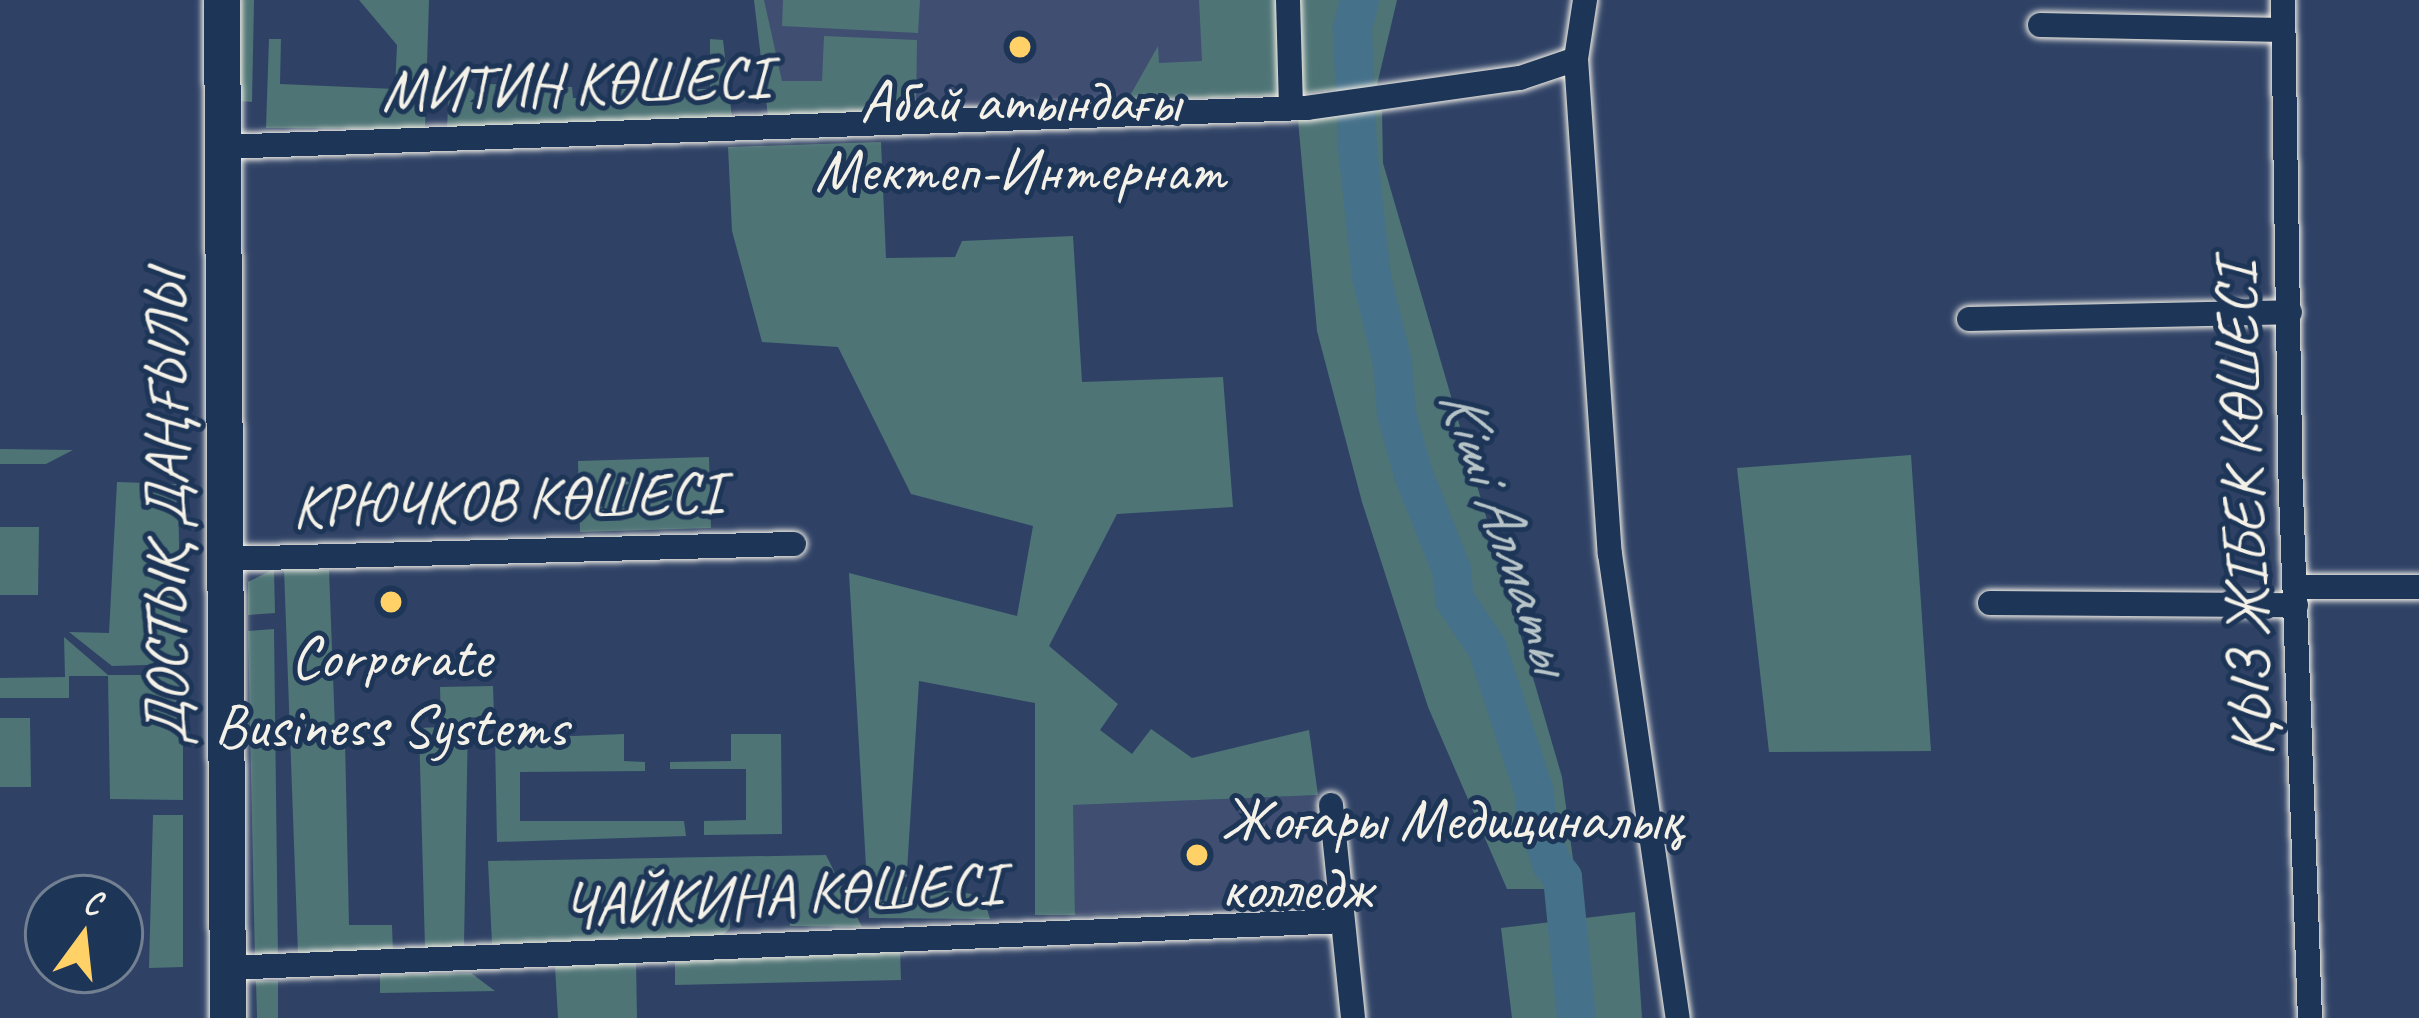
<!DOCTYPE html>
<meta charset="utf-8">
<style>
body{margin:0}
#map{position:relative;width:2419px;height:1018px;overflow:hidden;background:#2f4266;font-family:Caveat,sans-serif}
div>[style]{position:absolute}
.built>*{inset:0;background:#404e72}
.green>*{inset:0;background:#4e7476}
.river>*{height:39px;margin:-19.5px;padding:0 19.5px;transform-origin:19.5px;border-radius:19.5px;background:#45718a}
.roads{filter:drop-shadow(0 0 3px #f4f1e8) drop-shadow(0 0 3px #f4f1e8)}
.minor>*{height:24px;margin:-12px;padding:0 12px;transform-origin:12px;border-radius:12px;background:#1d3557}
.secondary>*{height:36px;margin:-18px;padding:0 18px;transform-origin:18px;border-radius:18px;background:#1d3557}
.dots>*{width:33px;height:33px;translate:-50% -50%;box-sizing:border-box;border:6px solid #1d3557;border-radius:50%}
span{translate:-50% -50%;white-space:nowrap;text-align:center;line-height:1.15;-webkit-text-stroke:10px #1d3557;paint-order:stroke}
.street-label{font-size:60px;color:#f4f1e8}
.poi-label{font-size:60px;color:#f4f1e8}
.left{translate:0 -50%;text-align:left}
.water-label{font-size:63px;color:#b7c4c7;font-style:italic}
.north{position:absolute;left:24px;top:874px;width:120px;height:120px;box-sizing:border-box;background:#1d3557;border:3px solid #738091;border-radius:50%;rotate:15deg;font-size:33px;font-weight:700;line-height:48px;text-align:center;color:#f4f1e8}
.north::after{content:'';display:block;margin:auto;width:42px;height:54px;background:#ffd166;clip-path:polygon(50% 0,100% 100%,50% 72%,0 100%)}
</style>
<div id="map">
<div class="built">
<div style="clip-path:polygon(754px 0,1278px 0,1281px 95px,768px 116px)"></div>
<div style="clip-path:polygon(1318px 795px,1323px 904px,1075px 915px,1072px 805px)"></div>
</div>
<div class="green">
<div style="clip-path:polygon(241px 0,254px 0,252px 102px,240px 101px)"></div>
<div style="clip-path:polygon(359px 0,429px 0,425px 129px,266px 128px,269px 39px,281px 39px,280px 84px,395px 89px,397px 45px)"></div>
<div style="clip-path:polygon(754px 0,764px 0,782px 81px,822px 81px,824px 36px,917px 40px,916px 110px,768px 116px)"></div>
<div style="clip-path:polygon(783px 0,920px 0,918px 33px,782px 26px)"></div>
<div style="clip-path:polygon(1199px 0,1278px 0,1281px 95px,1127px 101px,1158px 46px,1159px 63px,1202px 61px)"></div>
<div style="clip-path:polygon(1300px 0,1397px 0,1377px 85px,1298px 94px)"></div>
<div style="clip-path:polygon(710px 39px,723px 40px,732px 118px,447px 128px,450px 68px,478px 96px,489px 84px,572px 87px,573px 98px,616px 98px,617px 87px,640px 88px,641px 98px,682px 99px,683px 89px,710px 89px)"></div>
<div style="clip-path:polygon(1382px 110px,1383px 163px,1562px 777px,1577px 889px,1507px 889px,1428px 707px,1362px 502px,1317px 331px,1298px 120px)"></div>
<div style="clip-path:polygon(881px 142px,886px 258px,955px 257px,962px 241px,1073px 236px,1082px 382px,1223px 377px,1233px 507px,1117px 514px,1049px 646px,1118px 704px,1100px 730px,1132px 754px,1151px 729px,1192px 758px,1309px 730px,1318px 795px,1073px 805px,1075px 915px,1035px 915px,1035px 703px,919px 681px,906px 887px,983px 895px,990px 919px,869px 918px,849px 573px,1017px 616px,1033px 526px,911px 494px,838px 347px,762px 342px,732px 231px,728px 147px)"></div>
<div style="clip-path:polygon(0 449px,73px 450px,46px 464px,0 464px)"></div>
<div style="clip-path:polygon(1911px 455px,1931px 751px,1769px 752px,1737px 468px)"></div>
<div style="clip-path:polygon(709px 457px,711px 528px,580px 532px,578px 461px)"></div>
<div style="clip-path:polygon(117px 482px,178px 484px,181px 664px,112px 666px,69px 632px,109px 633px)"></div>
<div style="clip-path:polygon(0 527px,39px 527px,38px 595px,0 595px)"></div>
<div style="clip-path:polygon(274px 569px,275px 613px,248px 615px,248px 582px)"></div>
<div style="clip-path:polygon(284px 569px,329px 570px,335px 729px,345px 740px,349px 925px,392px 925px,393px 952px,298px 954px)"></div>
<div style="clip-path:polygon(274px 629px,278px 958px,255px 960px,248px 631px)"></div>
<div style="clip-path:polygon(64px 637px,108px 675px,183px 675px,183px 800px,110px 799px,108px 676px,69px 676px,69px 698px,0 698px,0 678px,65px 677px)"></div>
<div style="clip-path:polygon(493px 686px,494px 716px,468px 718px,464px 946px,425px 948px,419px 728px,441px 727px,440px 687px)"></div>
<div style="clip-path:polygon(0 718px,30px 718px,31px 787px,0 787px)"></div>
<div style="clip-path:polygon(624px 734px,624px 761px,645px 762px,645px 771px,520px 772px,520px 821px,684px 821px,686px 836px,497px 842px,495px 739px)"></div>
<div style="clip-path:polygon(731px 734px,781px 734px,782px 834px,704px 835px,704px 821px,746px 820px,746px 769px,670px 769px,670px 762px,731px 761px)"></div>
<div style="clip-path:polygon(153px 815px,183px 815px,183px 967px,149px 968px)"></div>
<div style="clip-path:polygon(826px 855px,862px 927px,790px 926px,787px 888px,729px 892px,730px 928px,723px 935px,492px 944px,488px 861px)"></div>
<div style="clip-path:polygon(1635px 912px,1642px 1018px,1512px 1018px,1501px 928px)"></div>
<div style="clip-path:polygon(900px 951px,901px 980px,675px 985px,675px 962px)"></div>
<div style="clip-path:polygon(636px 962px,637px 1018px,558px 1018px,555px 966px)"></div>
<div style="clip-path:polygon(471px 973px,495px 991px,380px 993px,380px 975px)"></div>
<div style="clip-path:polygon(256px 981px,278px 981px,278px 1018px,257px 1018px)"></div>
</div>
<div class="river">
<div style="left:1359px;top:0;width:30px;rotate:104deg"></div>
<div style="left:1352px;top:29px;width:119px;rotate:87.6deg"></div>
<div style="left:1357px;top:148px;width:129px;rotate:83.8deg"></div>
<div style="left:1371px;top:276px;width:89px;rotate:76.3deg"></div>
<div style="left:1392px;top:362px;width:51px;rotate:85.5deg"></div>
<div style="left:1396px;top:413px;width:63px;rotate:74.4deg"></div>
<div style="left:1413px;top:474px;width:102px;rotate:68.2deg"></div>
<div style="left:1451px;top:569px;width:30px;rotate:84deg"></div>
<div style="left:1454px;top:599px;width:59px;rotate:56deg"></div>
<div style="left:1487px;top:648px;width:152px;rotate:72deg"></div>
<div style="left:1534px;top:793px;width:24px;rotate:85deg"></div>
<div style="left:1536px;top:817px;width:48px;rotate:71.9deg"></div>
<div style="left:1551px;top:863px;width:18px;rotate:52deg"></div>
<div style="left:1562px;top:877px;width:142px;rotate:84.3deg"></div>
</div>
<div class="roads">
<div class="minor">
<div style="left:1288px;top:0;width:108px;rotate:88.4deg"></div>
<div style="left:1585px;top:0;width:60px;rotate:98.7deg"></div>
<div style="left:1576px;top:59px;width:496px;rotate:86.1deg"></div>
<div style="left:1610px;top:554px;width:469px;rotate:81.7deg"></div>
<div style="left:2283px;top:0;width:493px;rotate:89.1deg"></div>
<div style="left:2291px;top:493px;width:525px;rotate:87.93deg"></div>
<div style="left:2040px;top:25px;width:243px;rotate:1.2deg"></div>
<div style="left:221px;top:147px;width:1086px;rotate:-2.06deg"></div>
<div style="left:1306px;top:108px;width:216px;rotate:-8deg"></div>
<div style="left:1520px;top:78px;width:59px;rotate:-18.7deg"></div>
<div style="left:1969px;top:319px;width:321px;rotate:-1.2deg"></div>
<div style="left:224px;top:559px;width:570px;rotate:-1.51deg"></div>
<div style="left:2295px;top:587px;width:124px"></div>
<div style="left:1990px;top:603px;width:306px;rotate:0.4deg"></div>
<div style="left:1331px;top:805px;width:214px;rotate:84.1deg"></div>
<div style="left:227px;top:968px;width:1116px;rotate:-2.41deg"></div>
</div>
<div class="secondary">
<div style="left:222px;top:0;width:1018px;rotate:89.66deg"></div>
</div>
</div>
<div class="dots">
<div style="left:1020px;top:47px;background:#ffd166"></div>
<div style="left:391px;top:602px;background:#ffd166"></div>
<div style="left:1197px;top:855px;background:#ffd166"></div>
</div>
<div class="street-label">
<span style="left:575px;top:84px;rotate:-2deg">МИТИН КӨШЕСІ</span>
<span style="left:507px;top:500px;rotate:-2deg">КРЮЧКОВ КӨШЕСІ</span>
<span style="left:167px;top:509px;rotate:-90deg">ДОСТЫҚ ДАҢҒЫЛЫ</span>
<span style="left:2244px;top:510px;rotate:-92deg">ҚЫЗ ЖІБЕК КӨШЕСІ</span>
<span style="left:782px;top:895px;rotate:-3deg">ЧАЙКИНА КӨШЕСІ</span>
</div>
<div class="poi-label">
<span style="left:1020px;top:136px">Абай атындағы<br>Мектеп-Интернат</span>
<span style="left:391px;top:692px">Corporate<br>Business Systems</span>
<span class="left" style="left:1221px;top:854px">Жоғары Медициналық<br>колледж</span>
</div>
<div class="water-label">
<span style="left:1506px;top:529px;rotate:71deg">Кіші Алматы</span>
</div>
<div class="north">С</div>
</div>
